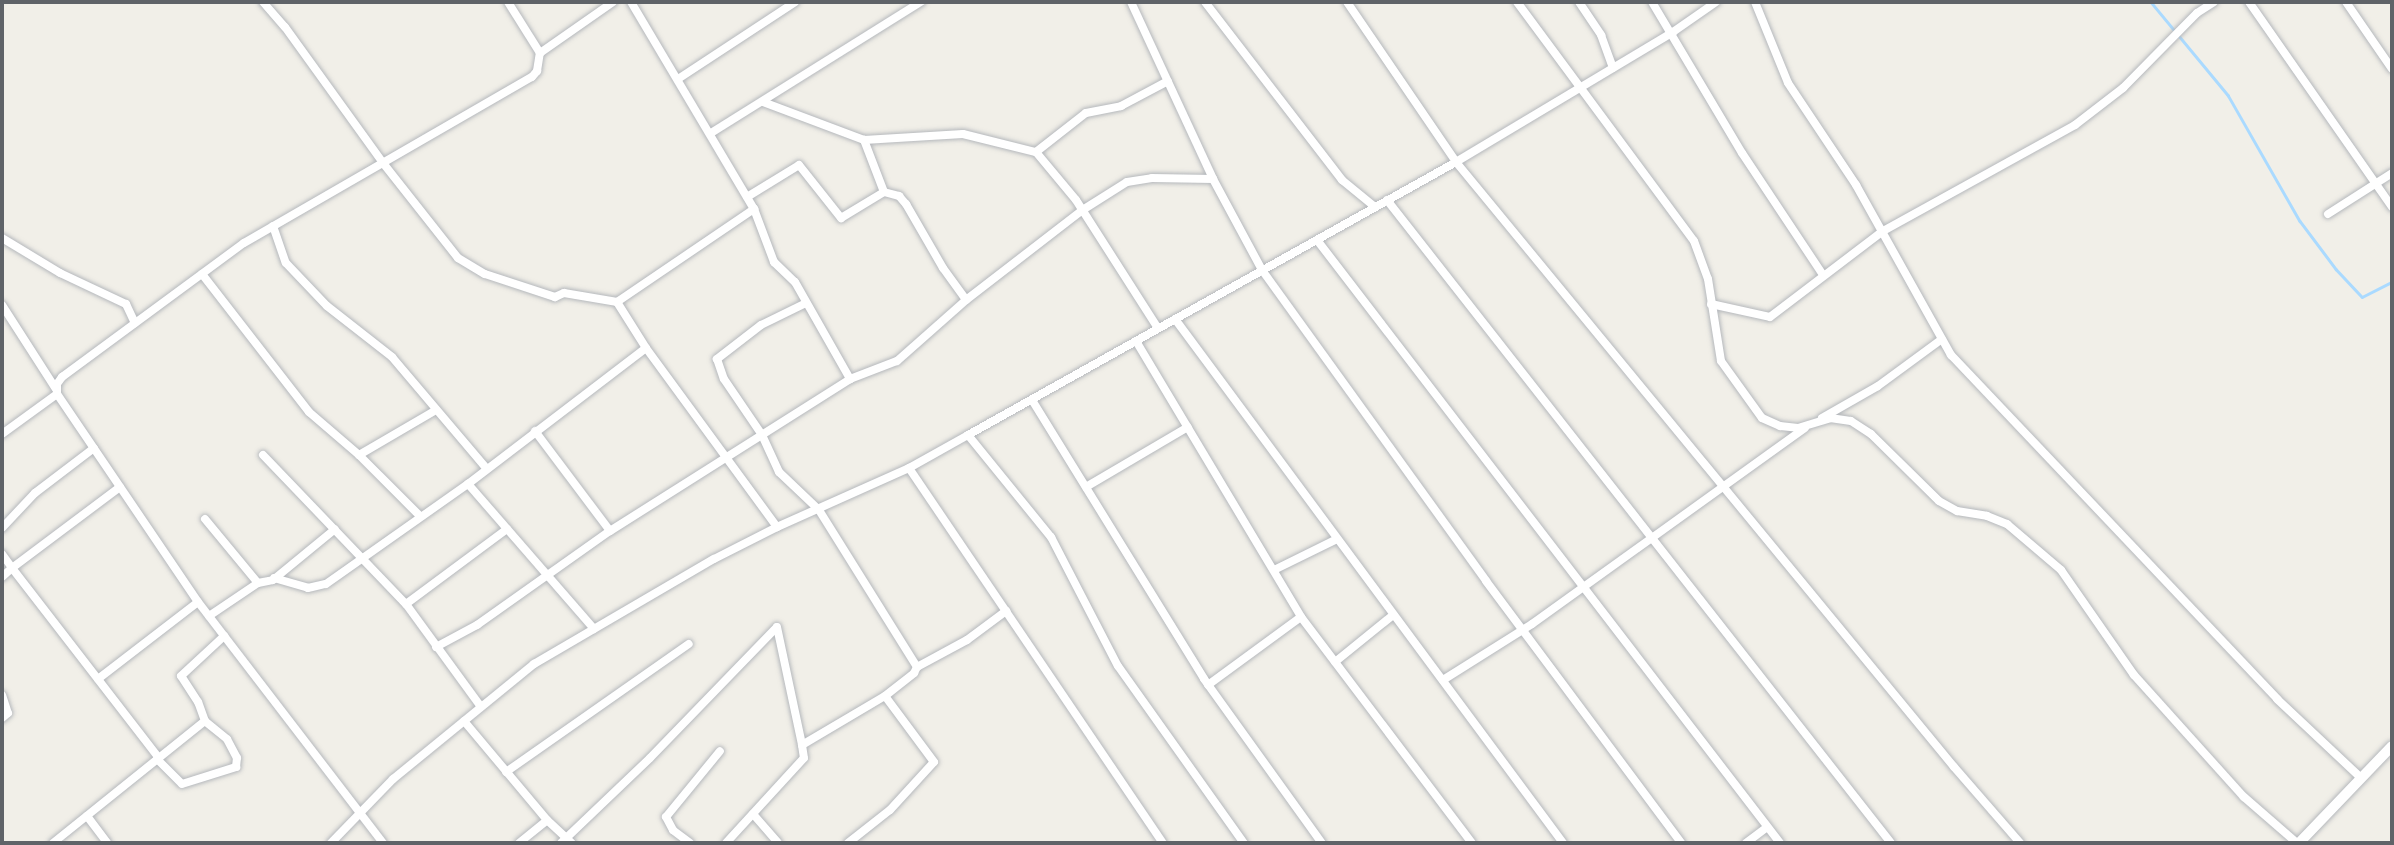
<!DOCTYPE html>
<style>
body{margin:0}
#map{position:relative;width:2394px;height:845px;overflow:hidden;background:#f1efe8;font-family:"Fira Sans Condensed",sans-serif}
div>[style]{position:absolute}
.stream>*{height:2.5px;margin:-1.25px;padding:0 1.25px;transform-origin:1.25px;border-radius:1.25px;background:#aadaff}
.roads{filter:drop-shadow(0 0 2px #b5b8bc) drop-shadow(0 0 2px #b5b8bc)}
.minor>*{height:8px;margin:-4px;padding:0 4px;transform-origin:4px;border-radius:4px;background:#fff}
.secondary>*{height:10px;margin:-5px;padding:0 5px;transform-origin:5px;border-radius:5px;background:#fff}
span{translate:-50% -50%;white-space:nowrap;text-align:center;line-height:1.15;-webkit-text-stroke:5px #fff;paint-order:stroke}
.frame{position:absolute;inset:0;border:4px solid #5f6368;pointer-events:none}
</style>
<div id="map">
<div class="stream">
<div style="left:2151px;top:2px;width:121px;rotate:50.4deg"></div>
<div style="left:2228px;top:95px;width:145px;rotate:60.3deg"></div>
<div style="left:2300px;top:221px;width:60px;rotate:53.1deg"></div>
<div style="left:2336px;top:269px;width:38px;rotate:47deg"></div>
<div style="left:2362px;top:297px;width:34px;rotate:-27deg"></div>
</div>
<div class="roads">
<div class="minor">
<div style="left:263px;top:2px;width:33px;rotate:49deg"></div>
<div style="left:285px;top:27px;width:168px;rotate:54.2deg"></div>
<div style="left:383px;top:163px;width:121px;rotate:51.7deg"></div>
<div style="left:458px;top:258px;width:31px;rotate:31deg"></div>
<div style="left:485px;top:274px;width:74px;rotate:18.2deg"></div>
<div style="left:555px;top:297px;width:10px;rotate:-24deg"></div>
<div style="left:564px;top:293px;width:54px;rotate:9.6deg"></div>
<div style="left:617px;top:302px;width:166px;rotate:-34.2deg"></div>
<div style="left:631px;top:2px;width:241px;rotate:59.3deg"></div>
<div style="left:754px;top:209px;width:57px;rotate:69.3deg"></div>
<div style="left:774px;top:262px;width:29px;rotate:44deg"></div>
<div style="left:795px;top:282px;width:112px;rotate:60.4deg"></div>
<div style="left:1131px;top:2px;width:195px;rotate:65.1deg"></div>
<div style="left:1213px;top:179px;width:103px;rotate:61.7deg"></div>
<div style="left:1262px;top:270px;width:383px;rotate:54.2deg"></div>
<div style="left:1486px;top:581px;width:327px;rotate:53.3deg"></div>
<div style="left:1205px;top:2px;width:225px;rotate:52.4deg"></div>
<div style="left:1342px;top:180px;width:43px;rotate:39.3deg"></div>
<div style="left:1347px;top:2px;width:194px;rotate:55.7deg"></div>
<div style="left:1456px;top:162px;width:784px;rotate:50.54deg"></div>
<div style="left:1954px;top:767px;width:101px;rotate:49deg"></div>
<div style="left:1517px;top:2px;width:297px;rotate:53.5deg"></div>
<div style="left:1694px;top:241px;width:40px;rotate:69.8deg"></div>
<div style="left:1708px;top:279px;width:83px;rotate:81deg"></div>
<div style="left:1721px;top:361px;width:70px;rotate:54.3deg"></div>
<div style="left:1762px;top:418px;width:20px;rotate:24deg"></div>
<div style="left:1780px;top:426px;width:18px;rotate:6deg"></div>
<div style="left:1798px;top:428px;width:34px;rotate:-17deg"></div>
<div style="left:1830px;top:418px;width:21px;rotate:8deg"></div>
<div style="left:1851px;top:421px;width:24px;rotate:33deg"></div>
<div style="left:1871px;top:434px;width:95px;rotate:44.6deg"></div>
<div style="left:1939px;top:501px;width:21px;rotate:29deg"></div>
<div style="left:1957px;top:511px;width:30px;rotate:9deg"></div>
<div style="left:1987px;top:516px;width:22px;rotate:22deg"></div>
<div style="left:2007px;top:524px;width:71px;rotate:40.4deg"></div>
<div style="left:2061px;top:570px;width:128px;rotate:55.2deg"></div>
<div style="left:2134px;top:675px;width:164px;rotate:48deg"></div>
<div style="left:2244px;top:797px;width:70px;rotate:41deg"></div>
<div style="left:1579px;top:2px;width:40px;rotate:56deg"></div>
<div style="left:1601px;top:35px;width:35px;rotate:70deg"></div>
<div style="left:1652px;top:2px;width:176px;rotate:59.2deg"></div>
<div style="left:1742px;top:153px;width:146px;rotate:56.4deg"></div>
<div style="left:1755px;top:2px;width:87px;rotate:67.8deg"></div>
<div style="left:1788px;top:83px;width:123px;rotate:56.3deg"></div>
<div style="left:1856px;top:185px;width:195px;rotate:60.8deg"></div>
<div style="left:1951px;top:355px;width:474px;rotate:46.5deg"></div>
<div style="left:2277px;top:699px;width:115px;rotate:43.2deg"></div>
<div style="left:2249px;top:2px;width:250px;rotate:55.1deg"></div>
<div style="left:2346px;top:2px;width:81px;rotate:55.5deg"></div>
<div style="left:540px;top:53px;width:89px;rotate:-34.9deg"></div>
<div style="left:678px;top:79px;width:140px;rotate:-33.3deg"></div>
<div style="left:763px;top:102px;width:108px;rotate:20.6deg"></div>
<div style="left:864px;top:140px;width:99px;rotate:-3.5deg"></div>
<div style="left:963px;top:134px;width:75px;rotate:13.9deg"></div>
<div style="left:1036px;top:152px;width:62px;rotate:50.2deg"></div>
<div style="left:1076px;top:200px;width:152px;rotate:57.4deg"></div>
<div style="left:711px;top:133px;width:248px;rotate:-32deg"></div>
<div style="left:1036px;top:152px;width:63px;rotate:-38deg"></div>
<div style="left:1086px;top:113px;width:36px;rotate:-11deg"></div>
<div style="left:1121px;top:106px;width:53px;rotate:-28deg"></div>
<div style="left:884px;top:192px;width:16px;rotate:15deg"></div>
<div style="left:899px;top:196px;width:11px;rotate:49deg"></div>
<div style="left:906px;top:204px;width:74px;rotate:60deg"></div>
<div style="left:943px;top:268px;width:39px;rotate:54deg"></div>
<div style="left:747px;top:197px;width:61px;rotate:-31.6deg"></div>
<div style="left:799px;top:165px;width:68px;rotate:51.6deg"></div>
<div style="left:841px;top:218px;width:50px;rotate:-31.2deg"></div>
<div style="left:884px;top:192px;width:56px;rotate:-111deg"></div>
<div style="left:1387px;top:200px;width:817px;rotate:51.91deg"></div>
<div style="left:2328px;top:214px;width:76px;rotate:-32.6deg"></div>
<div style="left:273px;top:226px;width:39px;rotate:71deg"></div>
<div style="left:286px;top:263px;width:59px;rotate:46.4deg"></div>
<div style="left:327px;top:306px;width:83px;rotate:38.1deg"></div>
<div style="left:392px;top:357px;width:145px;rotate:49.7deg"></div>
<div style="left:2px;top:238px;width:68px;rotate:31.1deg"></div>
<div style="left:60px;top:273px;width:73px;rotate:25.2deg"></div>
<div style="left:126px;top:304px;width:21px;rotate:65deg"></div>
<div style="left:1317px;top:240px;width:760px;rotate:52.48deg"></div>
<div style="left:202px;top:274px;width:175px;rotate:52.2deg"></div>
<div style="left:309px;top:412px;width:66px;rotate:40.7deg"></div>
<div style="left:359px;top:455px;width:86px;rotate:45deg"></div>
<div style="left:617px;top:302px;width:54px;rotate:57.8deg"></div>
<div style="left:646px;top:348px;width:222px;rotate:53.8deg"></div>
<div style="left:806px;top:303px;width:50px;rotate:153.9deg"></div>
<div style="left:761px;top:325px;width:56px;rotate:142.3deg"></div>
<div style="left:717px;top:359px;width:21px;rotate:71deg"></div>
<div style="left:724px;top:379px;width:68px;rotate:55.8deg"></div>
<div style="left:762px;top:435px;width:41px;rotate:65.3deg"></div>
<div style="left:779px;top:472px;width:55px;rotate:43.5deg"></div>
<div style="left:819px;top:510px;width:185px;rotate:58deg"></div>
<div style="left:1711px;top:304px;width:60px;rotate:12.4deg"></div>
<div style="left:1770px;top:317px;width:142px;rotate:-37.3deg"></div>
<div style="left:1883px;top:231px;width:219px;rotate:-28.9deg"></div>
<div style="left:2075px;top:125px;width:61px;rotate:-37.6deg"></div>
<div style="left:2123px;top:88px;width:105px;rotate:-45.4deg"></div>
<div style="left:2197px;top:13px;width:20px;rotate:-33deg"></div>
<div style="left:2px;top:305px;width:100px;rotate:57.3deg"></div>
<div style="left:1175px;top:319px;width:652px;rotate:53.48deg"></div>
<div style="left:1136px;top:341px;width:322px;rotate:59.1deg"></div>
<div style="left:1301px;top:617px;width:283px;rotate:52.9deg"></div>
<div style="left:1032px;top:400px;width:328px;rotate:58.3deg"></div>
<div style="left:1204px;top:679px;width:202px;rotate:54.3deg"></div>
<div style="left:1822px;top:418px;width:64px;rotate:-29.7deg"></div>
<div style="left:1878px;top:386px;width:79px;rotate:-36.3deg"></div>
<div style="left:535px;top:431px;width:125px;rotate:53.1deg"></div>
<div style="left:2px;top:434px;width:68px;rotate:-36deg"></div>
<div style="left:968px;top:435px;width:132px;rotate:50.9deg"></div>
<div style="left:1051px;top:537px;width:145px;rotate:62.6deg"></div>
<div style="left:1118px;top:666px;width:217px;rotate:54.6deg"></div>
<div style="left:263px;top:455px;width:207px;rotate:46.2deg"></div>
<div style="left:406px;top:604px;width:127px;rotate:53.9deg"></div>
<div style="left:359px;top:455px;width:89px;rotate:-30.3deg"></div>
<div style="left:909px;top:468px;width:453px;rotate:55.9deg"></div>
<div style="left:468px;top:484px;width:192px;rotate:49deg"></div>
<div style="left:1086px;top:487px;width:118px;rotate:-30.5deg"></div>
<div style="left:205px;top:519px;width:83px;rotate:50.4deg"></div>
<div style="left:2px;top:528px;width:48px;rotate:-46.7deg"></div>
<div style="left:35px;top:493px;width:74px;rotate:-37.3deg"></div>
<div style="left:2px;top:554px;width:17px;rotate:54deg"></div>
<div style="left:12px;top:568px;width:135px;rotate:-36.9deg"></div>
<div style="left:1274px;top:570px;width:70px;rotate:-26.2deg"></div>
<div style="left:2px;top:577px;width:13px;rotate:-42deg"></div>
<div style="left:12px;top:568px;width:240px;rotate:52.3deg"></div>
<div style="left:274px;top:578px;width:35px;rotate:16deg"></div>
<div style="left:308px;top:588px;width:18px;rotate:-13deg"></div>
<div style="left:326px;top:584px;width:174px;rotate:-35.2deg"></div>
<div style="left:468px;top:484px;width:224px;rotate:-37.4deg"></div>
<div style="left:406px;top:604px;width:126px;rotate:-36.6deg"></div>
<div style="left:209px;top:616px;width:59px;rotate:-34deg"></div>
<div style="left:258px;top:583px;width:15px;rotate:-11deg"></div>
<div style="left:273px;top:580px;width:80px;rotate:-39.4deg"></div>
<div style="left:436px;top:647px;width:47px;rotate:-28.2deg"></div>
<div style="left:477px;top:625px;width:163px;rotate:-35.3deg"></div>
<div style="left:610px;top:531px;width:284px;rotate:-32.3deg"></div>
<div style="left:850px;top:379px;width:50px;rotate:-21deg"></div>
<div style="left:897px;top:361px;width:92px;rotate:-41.5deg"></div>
<div style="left:966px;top:300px;width:145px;rotate:-37.7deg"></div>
<div style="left:1081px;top:211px;width:54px;rotate:-32.2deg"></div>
<div style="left:1127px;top:182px;width:25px;rotate:-9deg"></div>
<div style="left:1152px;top:178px;width:61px;rotate:0.9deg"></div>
<div style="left:1335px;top:662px;width:75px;rotate:-39deg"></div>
<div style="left:98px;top:679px;width:126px;rotate:-37.6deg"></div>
<div style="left:1443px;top:680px;width:105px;rotate:-32.2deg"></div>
<div style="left:1532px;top:624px;width:336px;rotate:-35.7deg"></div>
<div style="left:1208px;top:685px;width:115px;rotate:-36.2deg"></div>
<div style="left:2px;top:695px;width:19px;rotate:72deg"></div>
<div style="left:8px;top:713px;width:8px;rotate:140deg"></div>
<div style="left:464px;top:721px;width:129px;rotate:50deg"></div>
<div style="left:547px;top:820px;width:34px;rotate:43deg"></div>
<div style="left:157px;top:759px;width:35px;rotate:45deg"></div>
<div style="left:182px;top:784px;width:57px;rotate:-17.5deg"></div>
<div style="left:236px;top:767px;width:9px;rotate:-84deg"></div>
<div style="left:237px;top:758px;width:21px;rotate:-118deg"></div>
<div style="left:227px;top:739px;width:28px;rotate:-141deg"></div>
<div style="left:205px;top:721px;width:20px;rotate:-110deg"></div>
<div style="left:198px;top:702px;width:31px;rotate:-123deg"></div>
<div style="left:181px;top:676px;width:59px;rotate:-42.9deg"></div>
<div style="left:506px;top:772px;width:223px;rotate:-35deg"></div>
<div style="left:753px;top:814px;width:38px;rotate:49deg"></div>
<div style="left:87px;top:816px;width:34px;rotate:53deg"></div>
<div style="left:53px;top:843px;width:195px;rotate:-38.8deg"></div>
<div style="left:331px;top:843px;width:89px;rotate:-45.9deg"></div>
<div style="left:393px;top:779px;width:182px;rotate:-39.2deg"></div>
<div style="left:534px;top:664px;width:208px;rotate:-30.3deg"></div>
<div style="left:714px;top:559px;width:71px;rotate:-26.9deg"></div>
<div style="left:777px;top:527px;width:145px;rotate:-24.1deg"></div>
<div style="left:909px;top:468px;width:68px;rotate:-29.2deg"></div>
<div style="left:968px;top:435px;width:559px;rotate:-29.22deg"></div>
<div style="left:1456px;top:162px;width:253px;rotate:-30.9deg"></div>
<div style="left:1673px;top:32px;width:52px;rotate:-34.9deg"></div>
<div style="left:383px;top:843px;width:304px;rotate:-127.5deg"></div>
<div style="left:198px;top:602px;width:251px;rotate:-124.1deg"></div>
<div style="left:57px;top:394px;width:10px;rotate:-90deg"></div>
<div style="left:57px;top:384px;width:9px;rotate:-54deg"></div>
<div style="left:62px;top:377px;width:226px;rotate:-36.4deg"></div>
<div style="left:244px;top:243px;width:332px;rotate:-30deg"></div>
<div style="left:532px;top:77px;width:8px;rotate:-50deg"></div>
<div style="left:537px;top:71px;width:18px;rotate:-81deg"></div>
<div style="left:540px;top:53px;width:60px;rotate:-122.1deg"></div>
<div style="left:519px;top:843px;width:36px;rotate:-39deg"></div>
<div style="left:561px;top:843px;width:123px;rotate:-43.7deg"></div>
<div style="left:650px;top:758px;width:182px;rotate:-45.9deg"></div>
<div style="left:777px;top:627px;width:121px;rotate:78deg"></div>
<div style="left:802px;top:745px;width:96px;rotate:-30.6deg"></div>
<div style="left:885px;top:696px;width:37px;rotate:-38deg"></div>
<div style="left:914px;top:673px;width:7px;rotate:-63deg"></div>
<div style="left:917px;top:667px;width:57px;rotate:-28.4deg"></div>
<div style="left:967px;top:640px;width:49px;rotate:-36.6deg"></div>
<div style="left:690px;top:843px;width:21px;rotate:-143deg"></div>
<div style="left:673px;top:830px;width:15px;rotate:-118deg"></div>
<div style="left:666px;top:817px;width:85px;rotate:-50.7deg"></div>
<div style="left:726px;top:843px;width:115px;rotate:-47.5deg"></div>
<div style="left:804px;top:758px;width:13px;rotate:-99deg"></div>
<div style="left:848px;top:843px;width:53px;rotate:-38.2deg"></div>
<div style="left:890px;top:810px;width:65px;rotate:-47.5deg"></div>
<div style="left:934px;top:762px;width:82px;rotate:-126.6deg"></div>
<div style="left:1746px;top:843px;width:26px;rotate:-37deg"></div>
</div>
<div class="secondary">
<div style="left:2299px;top:843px;width:134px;rotate:-46.2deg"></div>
</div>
</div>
<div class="frame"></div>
</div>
